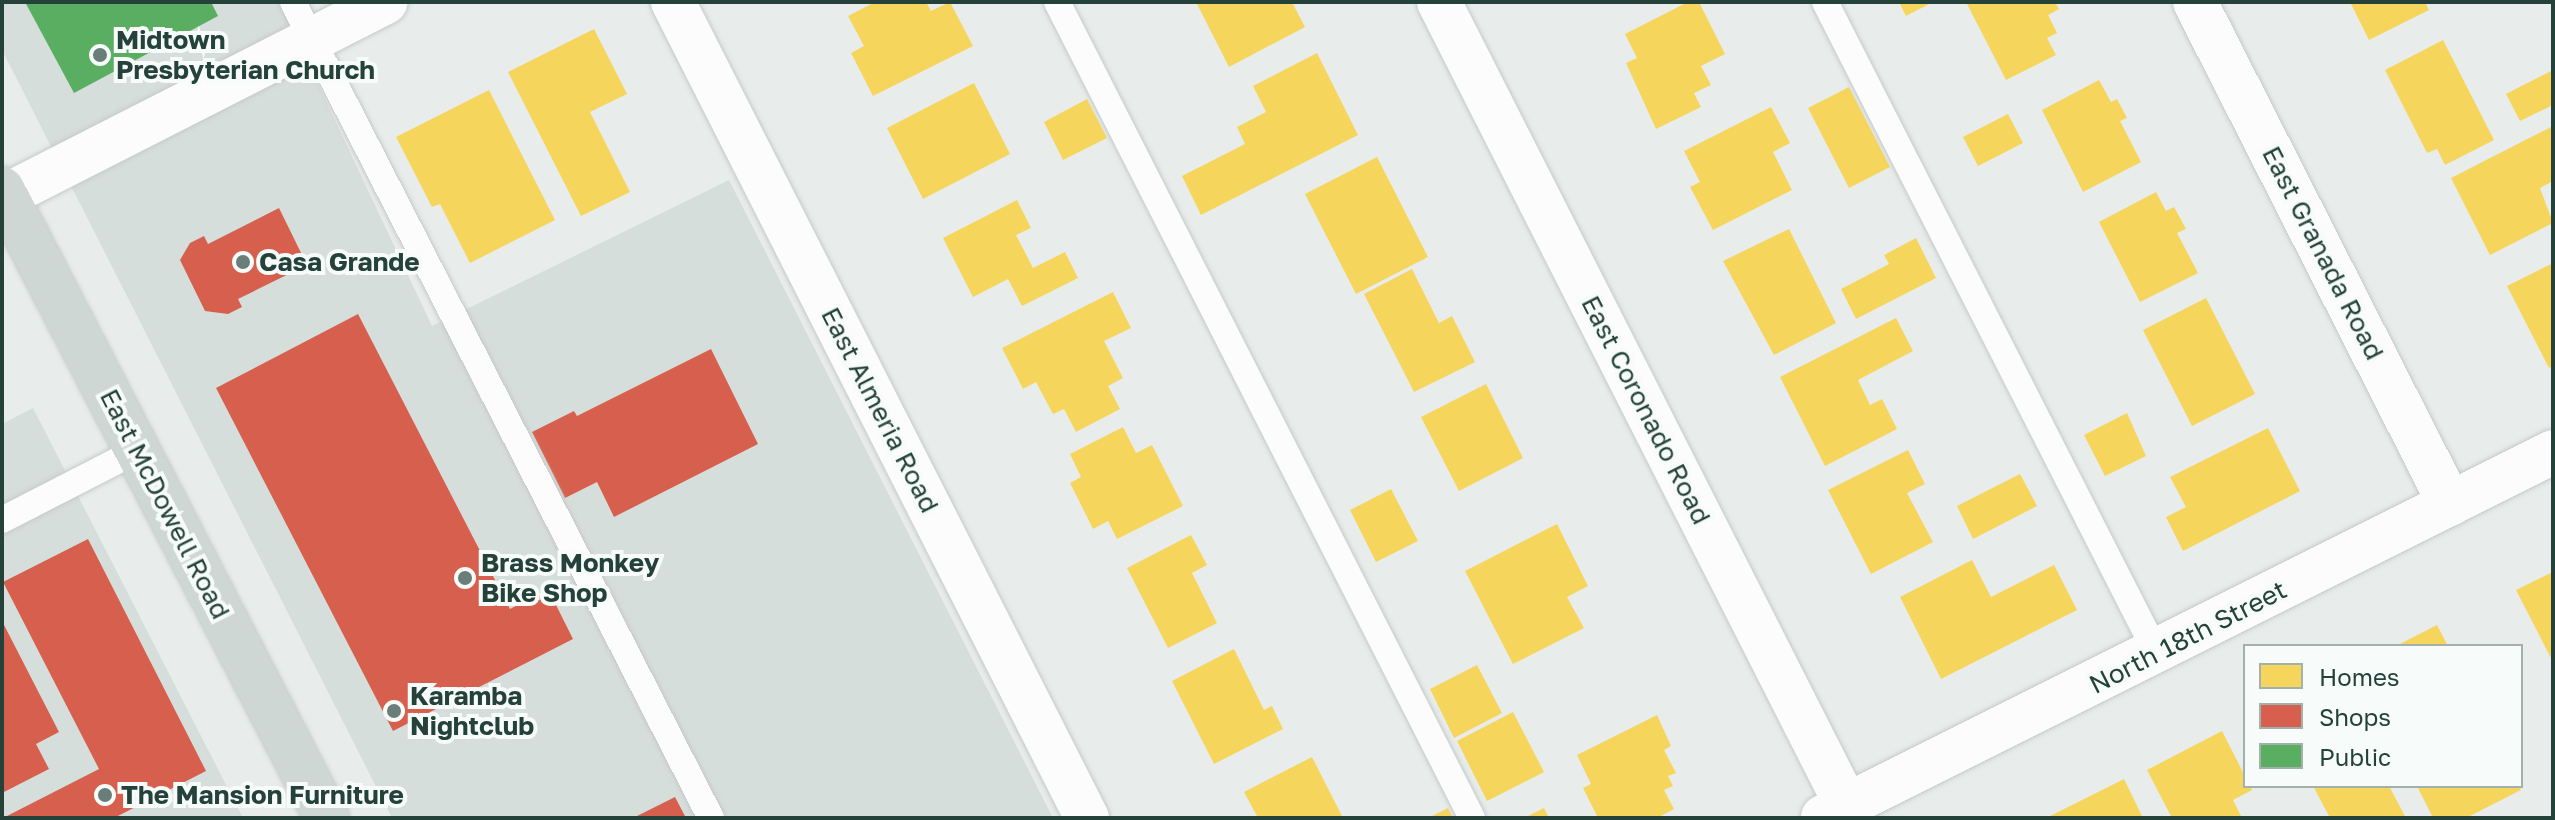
<!DOCTYPE html>
<style>
body{margin:0}
#map{position:relative;width:2555px;height:820px;overflow:hidden;background:#e8edeb;font-family:"Golos Text",sans-serif}
div>[style]{position:absolute}
.built>*{inset:0;background:#d6dedb}
.homes>*{inset:0;background:#f6d55c}
.shops>*{inset:0;background:#d6604d}
.public>*{inset:0;background:#5aae61}
.roads{filter:drop-shadow(0 0 2px #c5cac8) drop-shadow(0 0 2px #c5cac8)}
.lane>*{height:26px;margin:-13px;padding:0 13px;transform-origin:13px;border-radius:13px;background:#fcfcfc}
.street>*{height:44px;margin:-22px;padding:0 22px;transform-origin:22px;border-radius:22px;background:#fcfcfc}
.primary>*{height:44px;margin:-22px;padding:0 22px;transform-origin:22px;border-radius:22px;background:#cfd7d5}
.dots>*{width:22px;height:22px;translate:-50% -50%;box-sizing:border-box;border:4px solid #f7fbf9;border-radius:50%}
span{translate:-50% -50%;white-space:nowrap;text-align:center;line-height:1.15;-webkit-text-stroke:8px #f7fbf9;paint-order:stroke}
.poi-label{font-size:26px;color:#24423a;font-weight:700}
.left{translate:0 -50%;text-align:left}
.street-label{font-size:26px;color:#24423a}
.frame{position:absolute;inset:0;border:4px solid #24423a;pointer-events:none}
.legend{position:absolute;left:2243px;top:644px;width:280px;height:144px;box-sizing:border-box;background:#f7fbf9;border:2px solid #a3b1ad;margin:0;padding:10px 14px;list-style:none;font-size:24px;color:#24423a}
.legend li{display:flex;align-items:center;gap:16px;height:40px}
.legend b{width:40px;border:2px solid #a3b1ad}
</style>
<div id="map">
<div class="built">
<div style="clip-path:polygon(2px 2px,315px 2px,284px 12px,432px 326px,729px 180px,1053px 818px,392px 818px,2px 50px)"></div>
<div style="clip-path:polygon(33px 408px,243px 818px,2px 818px,2px 424px)"></div>
</div>
<div class="homes">
<div style="clip-path:polygon(875px 2px,926px 2px,931px 11px,950px 2px,973px 46px,873px 96px,851px 53px,864px 46px,848px 16px)"></div>
<div style="clip-path:polygon(1196px 2px,1292px 2px,1305px 27px,1229px 67px)"></div>
<div style="clip-path:polygon(1688px 2px,1699px 2px,1725px 54px,1701px 66px,1711px 85px,1694px 93px,1701px 107px,1656px 129px,1626px 63px,1637px 58px,1625px 34px)"></div>
<div style="clip-path:polygon(1899px 2px,1933px 2px,1906px 16px)"></div>
<div style="clip-path:polygon(1966px 2px,2055px 2px,2059px 9px,2048px 15px,2057px 33px,2047px 38px,2056px 55px,2006px 80px)"></div>
<div style="clip-path:polygon(2350px 2px,2425px 2px,2429px 10px,2369px 40px)"></div>
<div style="clip-path:polygon(594px 29px,627px 94px,590px 112px,630px 192px,581px 216px,508px 72px)"></div>
<div style="clip-path:polygon(2443px 40px,2494px 140px,2445px 165px,2437px 149px,2427px 153px,2385px 70px)"></div>
<div style="clip-path:polygon(1317px 53px,1358px 135px,1201px 215px,1182px 176px,1245px 144px,1237px 127px,1266px 112px,1253px 86px)"></div>
<div style="clip-path:polygon(2553px 70px,2553px 105px,2520px 121px,2506px 94px)"></div>
<div style="clip-path:polygon(2099px 80px,2111px 102px,2117px 99px,2127px 118px,2120px 121px,2141px 162px,2083px 192px,2042px 110px)"></div>
<div style="clip-path:polygon(974px 83px,1010px 154px,923px 199px,887px 128px)"></div>
<div style="clip-path:polygon(1849px 87px,1890px 167px,1849px 188px,1808px 108px)"></div>
<div style="clip-path:polygon(489px 90px,555px 220px,470px 263px,440px 204px,432px 207px,396px 137px)"></div>
<div style="clip-path:polygon(1087px 99px,1107px 138px,1063px 160px,1044px 122px)"></div>
<div style="clip-path:polygon(1771px 107px,1790px 143px,1773px 152px,1792px 190px,1713px 230px,1690px 187px,1700px 182px,1684px 151px)"></div>
<div style="clip-path:polygon(2008px 114px,2023px 143px,1978px 166px,1963px 137px)"></div>
<div style="clip-path:polygon(2553px 126px,2553px 181px,2540px 188px,2553px 223px,2490px 255px,2451px 178px)"></div>
<div style="clip-path:polygon(1377px 157px,1428px 257px,1356px 294px,1305px 194px)"></div>
<div style="clip-path:polygon(2156px 192px,2166px 211px,2174px 207px,2186px 229px,2177px 233px,2198px 273px,2140px 302px,2099px 222px)"></div>
<div style="clip-path:polygon(1017px 200px,1031px 228px,1016px 235px,1033px 268px,1065px 252px,1078px 278px,1022px 306px,1008px 279px,973px 297px,943px 238px)"></div>
<div style="clip-path:polygon(1789px 229px,1836px 323px,1774px 355px,1723px 261px)"></div>
<div style="clip-path:polygon(1916px 238px,1936px 278px,1856px 319px,1841px 289px,1889px 264px,1884px 255px)"></div>
<div style="clip-path:polygon(2553px 263px,2553px 366px,2549px 368px,2507px 286px)"></div>
<div style="clip-path:polygon(1412px 269px,1439px 323px,1452px 316px,1475px 362px,1414px 392px,1364px 294px)"></div>
<div style="clip-path:polygon(1113px 292px,1131px 328px,1104px 341px,1123px 378px,1108px 386px,1120px 409px,1076px 432px,1064px 409px,1053px 414px,1036px 382px,1023px 389px,1002px 348px)"></div>
<div style="clip-path:polygon(2206px 298px,2255px 394px,2192px 426px,2143px 330px)"></div>
<div style="clip-path:polygon(1896px 318px,1913px 351px,1858px 380px,1870px 405px,1882px 399px,1897px 429px,1825px 466px,1780px 377px)"></div>
<div style="clip-path:polygon(1486px 384px,1523px 458px,1459px 491px,1421px 417px)"></div>
<div style="clip-path:polygon(2127px 413px,2146px 456px,2105px 476px,2084px 435px)"></div>
<div style="clip-path:polygon(1123px 427px,1136px 453px,1152px 445px,1183px 506px,1117px 539px,1108px 521px,1093px 529px,1070px 483px,1081px 477px,1070px 454px)"></div>
<div style="clip-path:polygon(2268px 428px,2300px 491px,2183px 551px,2166px 517px,2186px 507px,2170px 477px)"></div>
<div style="clip-path:polygon(1908px 450px,1925px 484px,1907px 493px,1933px 542px,1871px 574px,1828px 490px)"></div>
<div style="clip-path:polygon(2020px 474px,2037px 506px,1973px 539px,1957px 506px)"></div>
<div style="clip-path:polygon(1391px 489px,1418px 541px,1376px 562px,1350px 510px)"></div>
<div style="clip-path:polygon(1557px 524px,1588px 586px,1567px 597px,1584px 628px,1513px 664px,1465px 571px)"></div>
<div style="clip-path:polygon(1191px 535px,1207px 565px,1192px 573px,1217px 623px,1168px 648px,1127px 568px)"></div>
<div style="clip-path:polygon(1972px 560px,1991px 597px,2054px 565px,2077px 610px,1941px 679px,1900px 597px)"></div>
<div style="clip-path:polygon(2553px 572px,2553px 662px,2516px 590px)"></div>
<div style="clip-path:polygon(2437px 625px,2448px 646px,2396px 646px)"></div>
<div style="clip-path:polygon(1234px 649px,1264px 710px,1272px 706px,1283px 729px,1214px 764px,1172px 681px)"></div>
<div style="clip-path:polygon(1477px 665px,1502px 713px,1454px 738px,1430px 689px)"></div>
<div style="clip-path:polygon(1513px 712px,1544px 772px,1487px 801px,1457px 741px)"></div>
<div style="clip-path:polygon(1657px 715px,1671px 746px,1664px 750px,1676px 773px,1668px 776px,1673px 786px,1664px 790px,1674px 809px,1657px 818px,1598px 818px,1583px 788px,1591px 784px,1577px 755px)"></div>
<div style="clip-path:polygon(2222px 731px,2252px 790px,2233px 800px,2242px 818px,2172px 818px,2147px 770px)"></div>
<div style="clip-path:polygon(1312px 757px,1343px 818px,1258px 818px,1244px 792px)"></div>
<div style="clip-path:polygon(2124px 779px,2143px 818px,2046px 818px)"></div>
<div style="clip-path:polygon(2313px 786px,2389px 786px,2406px 818px,2330px 818px)"></div>
<div style="clip-path:polygon(2417px 786px,2519px 786px,2521px 790px,2466px 818px,2433px 818px)"></div>
<div style="clip-path:polygon(1448px 808px,1453px 818px,1428px 818px)"></div>
<div style="clip-path:polygon(1544px 808px,1549px 818px,1524px 818px)"></div>
</div>
<div class="shops">
<div style="clip-path:polygon(279px 208px,307px 265px,238px 299px,242px 307px,228px 314px,205px 311px,180px 260px,190px 243px,204px 236px,208px 244px)"></div>
<div style="clip-path:polygon(358px 314px,510px 609px,548px 589px,573px 639px,393px 731px,216px 388px)"></div>
<div style="clip-path:polygon(711px 349px,758px 444px,614px 517px,597px 482px,565px 498px,532px 432px,574px 411px,577px 416px)"></div>
<div style="clip-path:polygon(88px 539px,206px 771px,114px 818px,3px 818px,99px 769px,3px 582px)"></div>
<div style="clip-path:polygon(2px 621px,59px 732px,36px 744px,49px 769px,2px 793px)"></div>
<div style="clip-path:polygon(675px 797px,686px 818px,633px 818px)"></div>
</div>
<div class="public">
<div style="clip-path:polygon(25px 2px,211px 2px,218px 16px,74px 93px)"></div>
</div>
<div class="roads">
<div class="lane">
<div style="left:293px;top:2px;width:917px;rotate:62.88deg"></div>
<div style="left:1057px;top:2px;width:915px;rotate:63.04deg"></div>
<div style="left:1825px;top:2px;width:732px;rotate:63.01deg"></div>
<div style="left:2px;top:520px;width:153px;rotate:-27.2deg"></div>
</div>
<div class="street">
<div style="left:673px;top:2px;width:915px;rotate:63.1deg"></div>
<div style="left:1439px;top:2px;width:915px;rotate:63.1deg"></div>
<div style="left:2195px;top:2px;width:563px;rotate:63.07deg"></div>
<div style="left:5px;top:196px;width:427px;rotate:-27deg"></div>
<div style="left:1823px;top:817px;width:816px;rotate:-26.57deg"></div>
</div>
<div class="primary">
<div style="left:2px;top:189px;width:708px;rotate:62.67deg"></div>
</div>
</div>
<div class="dots">
<div style="left:100px;top:55px;background:#697e78"></div>
<div style="left:243px;top:262px;background:#697e78"></div>
<div style="left:465px;top:578px;background:#697e78"></div>
<div style="left:394px;top:711px;background:#697e78"></div>
<div style="left:105px;top:795px;background:#697e78"></div>
</div>
<div class="poi-label">
<span class="left" style="left:116px;top:55px">Midtown<br>Presbyterian Church</span>
<span class="left" style="left:259px;top:262px">Casa Grande</span>
<span class="left" style="left:481px;top:578px">Brass Monkey<br>Bike Shop</span>
<span class="left" style="left:410px;top:711px">Karamba<br>Nightclub</span>
<span class="left" style="left:121px;top:795px">The Mansion Furniture</span>
</div>
<div class="street-label">
<span style="left:2323px;top:253px;rotate:63deg">East Granada Road</span>
<span style="left:880px;top:410px;rotate:63deg">East Almeria Road</span>
<span style="left:1646px;top:410px;rotate:63deg">East Coronado Road</span>
<span style="left:165px;top:504px;rotate:63deg">East McDowell Road</span>
<span style="left:2188px;top:637px;rotate:-27deg">North 18th Street</span>
</div>
<div class="frame"></div>
<ul class="legend">
<li><b style="height:22px;background:#f6d55c"></b>Homes</li>
<li><b style="height:22px;background:#d6604d"></b>Shops</li>
<li><b style="height:22px;background:#5aae61"></b>Public</li>
</ul>
</div>
